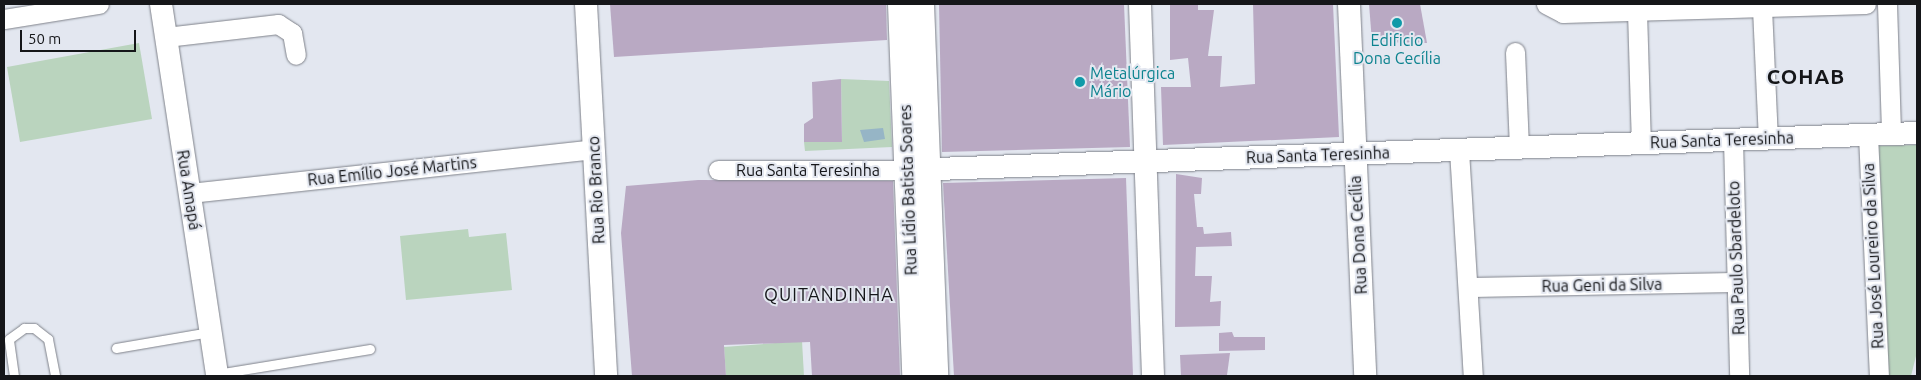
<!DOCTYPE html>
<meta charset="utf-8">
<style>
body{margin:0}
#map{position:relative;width:1921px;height:380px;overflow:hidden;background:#e3e7f0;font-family:Ubuntu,sans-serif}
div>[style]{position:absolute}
.green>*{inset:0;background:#bad4be}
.water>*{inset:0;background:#96b5c6}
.building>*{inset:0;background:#b9a9c3}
.roads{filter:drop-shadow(0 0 1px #7f828a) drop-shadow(0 0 1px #7f828a)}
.service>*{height:9px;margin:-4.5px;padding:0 4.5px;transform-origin:4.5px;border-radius:4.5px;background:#fff}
.minor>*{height:19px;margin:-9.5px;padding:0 9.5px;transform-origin:9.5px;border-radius:9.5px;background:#fff}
.tertiary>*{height:22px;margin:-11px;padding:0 11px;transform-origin:11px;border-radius:11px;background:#fff}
.secondary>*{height:26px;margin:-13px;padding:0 13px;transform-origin:13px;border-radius:13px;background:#fff}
.dots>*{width:14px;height:14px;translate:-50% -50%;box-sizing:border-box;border:2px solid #e3e7f0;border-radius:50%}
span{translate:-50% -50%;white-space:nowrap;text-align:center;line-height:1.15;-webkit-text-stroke:4px #e3e7f0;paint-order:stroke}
.culture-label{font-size:16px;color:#0d838f}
.left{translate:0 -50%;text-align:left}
.street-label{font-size:16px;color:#151619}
.neighbourhood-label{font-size:18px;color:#151619;letter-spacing:1px}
.district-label{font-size:21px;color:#151619;font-weight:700;letter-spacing:1px}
.frame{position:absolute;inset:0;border:5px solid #151619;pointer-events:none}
.scale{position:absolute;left:20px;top:30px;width:116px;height:22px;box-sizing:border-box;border:2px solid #151619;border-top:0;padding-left:6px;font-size:15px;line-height:18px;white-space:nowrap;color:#151619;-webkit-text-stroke:4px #e3e7f0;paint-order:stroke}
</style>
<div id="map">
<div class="green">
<div style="clip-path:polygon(139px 43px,152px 119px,20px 142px,7px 67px)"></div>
<div style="clip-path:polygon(841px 79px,889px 81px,892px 147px,805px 151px,804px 142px,842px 142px)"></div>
<div style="clip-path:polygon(1917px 145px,1917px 352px,1911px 376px,1889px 376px,1879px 146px)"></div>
<div style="clip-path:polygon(468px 229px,469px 237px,506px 233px,512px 290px,406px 300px,400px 236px)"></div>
<div style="clip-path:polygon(802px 341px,804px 376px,726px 376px,724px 347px)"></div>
</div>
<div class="water">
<div style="clip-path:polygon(883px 128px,885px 139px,864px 142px,860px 130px)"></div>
</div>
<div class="building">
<div style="clip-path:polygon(610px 4px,886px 4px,887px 40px,614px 57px)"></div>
<div style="clip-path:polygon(939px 4px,1124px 4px,1130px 147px,942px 152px)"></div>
<div style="clip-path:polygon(1170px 4px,1198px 4px,1198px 10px,1214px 10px,1208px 56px,1222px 56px,1220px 87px,1255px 84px,1253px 4px,1333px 4px,1339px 137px,1163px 145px,1161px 87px,1191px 87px,1188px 58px,1170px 60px)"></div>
<div style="clip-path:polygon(1369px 4px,1420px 4px,1427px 43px,1372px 42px)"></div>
<div style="clip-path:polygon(841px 79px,842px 142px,804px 142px,804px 124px,813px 118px,812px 82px)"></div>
<div style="clip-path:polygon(1176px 174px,1202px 178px,1201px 194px,1194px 194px,1197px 227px,1203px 227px,1204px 234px,1231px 232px,1232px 246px,1196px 247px,1195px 276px,1212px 276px,1210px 302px,1221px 301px,1220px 326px,1175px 327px)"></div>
<div style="clip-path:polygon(1126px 178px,1133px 376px,954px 376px,943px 183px)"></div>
<div style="clip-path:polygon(698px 180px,893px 181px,900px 376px,812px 376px,810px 342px,724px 345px,726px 376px,632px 376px,621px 233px,626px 186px)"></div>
<div style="clip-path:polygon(1232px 332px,1234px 337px,1265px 337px,1265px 350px,1219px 351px,1219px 333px)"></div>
<div style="clip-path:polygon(1230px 353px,1227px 375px,1181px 376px,1180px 355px)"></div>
</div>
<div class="roads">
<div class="service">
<div style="left:116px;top:348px;width:95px;rotate:-9.7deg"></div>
<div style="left:217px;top:374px;width:155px;rotate:-9.3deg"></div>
<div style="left:14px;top:376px;width:37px;rotate:-98deg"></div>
<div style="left:9px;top:339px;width:19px;rotate:-36deg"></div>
<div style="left:24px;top:328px;width:10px"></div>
<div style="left:34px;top:328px;width:18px;rotate:38deg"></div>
<div style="left:48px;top:339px;width:38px;rotate:79deg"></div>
</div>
<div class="minor">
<div style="left:1546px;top:4px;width:19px;rotate:28deg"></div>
<div style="left:1563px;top:13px;width:303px;rotate:-1.7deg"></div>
<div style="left:1887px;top:4px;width:130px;rotate:88.2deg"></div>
<div style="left:1762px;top:8px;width:130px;rotate:87.4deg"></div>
<div style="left:1637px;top:11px;width:132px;rotate:88.3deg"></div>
<div style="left:4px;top:19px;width:96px;rotate:-9deg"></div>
<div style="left:166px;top:37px;width:113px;rotate:-6.6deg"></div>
<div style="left:278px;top:24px;width:17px;rotate:33deg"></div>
<div style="left:292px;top:33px;width:22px;rotate:80deg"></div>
<div style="left:1515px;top:52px;width:96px;rotate:87.6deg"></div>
<div style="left:1868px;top:135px;width:241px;rotate:87.4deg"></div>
<div style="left:1733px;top:140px;width:236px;rotate:88.5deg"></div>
<div style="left:1459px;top:150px;width:226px;rotate:86.5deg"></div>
<div style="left:718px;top:170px;width:189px"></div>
<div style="left:190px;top:193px;width:406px;rotate:-6.2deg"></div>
<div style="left:1468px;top:287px;width:269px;rotate:-1.1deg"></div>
</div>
<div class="tertiary">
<div style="left:161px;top:4px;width:376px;rotate:81.4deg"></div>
<div style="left:586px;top:4px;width:373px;rotate:86.9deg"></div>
<div style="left:1140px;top:4px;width:372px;rotate:88deg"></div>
<div style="left:1349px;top:4px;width:372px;rotate:87.5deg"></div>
<div style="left:909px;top:170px;width:1009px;rotate:-2.1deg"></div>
</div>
<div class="secondary">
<div style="left:901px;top:4px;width:372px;rotate:87.8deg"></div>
<div style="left:921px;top:4px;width:372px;rotate:87.8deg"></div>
</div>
</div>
<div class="dots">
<div style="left:1397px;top:23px;background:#0f9aa8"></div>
<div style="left:1080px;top:82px;background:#0f9aa8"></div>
</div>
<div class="culture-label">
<span style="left:1397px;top:49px">Edificio<br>Dona Cecília</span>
<span class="left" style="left:1090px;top:82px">Metalúrgica<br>Mário</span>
</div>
<div class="street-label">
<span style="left:1722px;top:140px;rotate:-2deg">Rua Santa Teresinha</span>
<span style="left:1318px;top:155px;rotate:-2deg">Rua Santa Teresinha</span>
<span style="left:808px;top:170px">Rua Santa Teresinha</span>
<span style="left:392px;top:171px;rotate:-6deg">Rua Emílio José Martins</span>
<span style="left:189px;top:190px;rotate:81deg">Rua Amapá</span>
<span style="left:596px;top:190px;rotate:-93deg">Rua Rio Branco</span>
<span style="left:908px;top:190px;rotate:-92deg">Rua Lídio Batista Soares</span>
<span style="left:1358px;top:235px;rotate:-93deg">Rua Dona Cecília</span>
<span style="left:1873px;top:256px;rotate:-93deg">Rua José Loureiro da Silva</span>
<span style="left:1736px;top:258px;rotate:-92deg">Rua Paulo Sbardeloto</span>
<span style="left:1602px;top:285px;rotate:-1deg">Rua Geni da Silva</span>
</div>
<div class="neighbourhood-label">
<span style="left:829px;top:294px">QUITANDINHA</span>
</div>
<div class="district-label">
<span style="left:1806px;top:76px">COHAB</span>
</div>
<div class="frame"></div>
<div class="scale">50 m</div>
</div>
